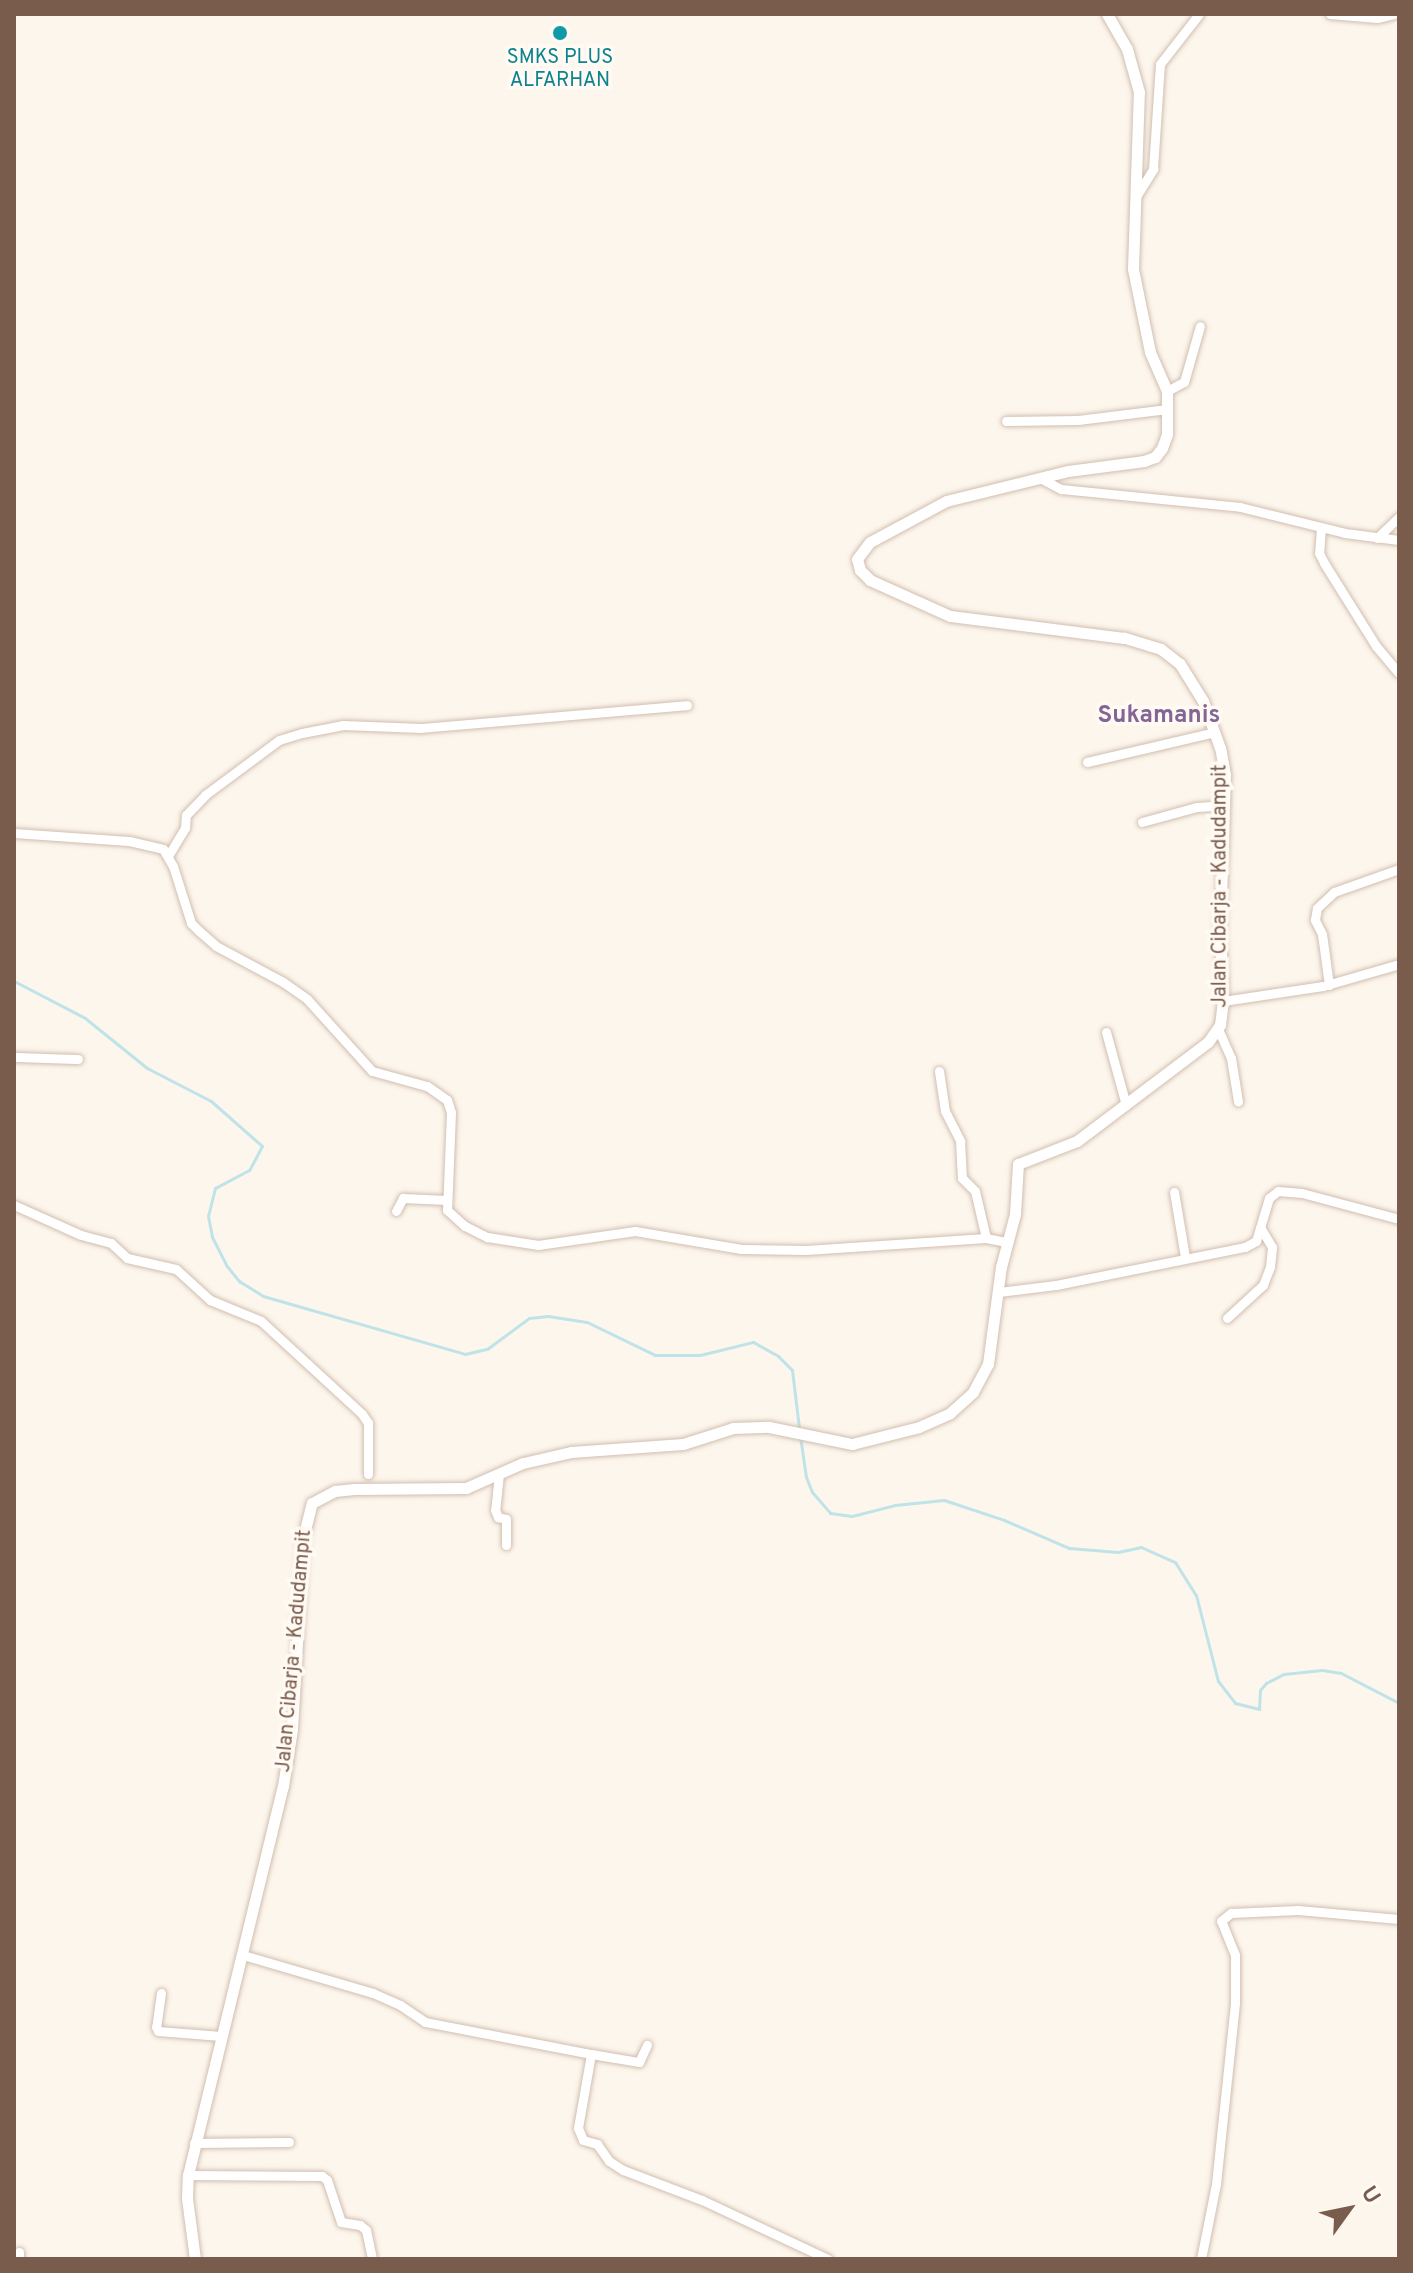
<!DOCTYPE html>
<style>
body{margin:0}
#map{position:relative;width:1413px;height:2273px;overflow:hidden;background:#fdf6ec;font-family:Overpass,sans-serif}
div>[style]{position:absolute}
.stream>*{height:3px;margin:-1.5px;padding:0 1.5px;transform-origin:1.5px;border-radius:1.5px;background:#bfe3e8}
.roads{filter:drop-shadow(0 0 2px #d1beb0) drop-shadow(0 0 2px #d1beb0)}
.minor>*{height:9px;margin:-4.5px;padding:0 4.5px;transform-origin:4.5px;border-radius:4.5px;background:#fff}
.tertiary>*{height:11px;margin:-5.5px;padding:0 5.5px;transform-origin:5.5px;border-radius:5.5px;background:#fff}
.dots>*{width:22px;height:22px;translate:-50% -50%;box-sizing:border-box;border:4px solid #fffaf3;border-radius:50%}
span{translate:-50% -50%;white-space:nowrap;text-align:center;line-height:1.15;-webkit-text-stroke:7px #fffaf3;paint-order:stroke}
.culture-label{font-size:20px;color:#0d838f}
.street-label{font-size:20px;color:#7a5c4d}
.quarter-label{font-size:24px;color:#846695;font-weight:700}
.frame{position:absolute;inset:0;border:16px solid #7a5c4d;pointer-events:none}
.north{position:absolute;left:1309px;top:2169px;width:80px;height:80px;-webkit-text-stroke:6px #fffaf3;paint-order:stroke;rotate:57deg;font-size:22px;font-weight:700;line-height:32px;text-align:center;color:#7a5c4d}
.north::after{content:'';display:block;margin:auto;width:28px;height:36px;background:#7a5c4d;clip-path:polygon(50% 0,100% 100%,50% 72%,0 100%)}
</style>
<div id="map">
<div class="stream">
<div style="left:14px;top:981px;width:80px;rotate:27.5deg"></div>
<div style="left:85px;top:1018px;width:80px;rotate:38.9deg"></div>
<div style="left:147px;top:1068px;width:72px;rotate:27.3deg"></div>
<div style="left:211px;top:1101px;width:68px;rotate:41.4deg"></div>
<div style="left:262px;top:1146px;width:27px;rotate:118deg"></div>
<div style="left:249px;top:1170px;width:38px;rotate:152deg"></div>
<div style="left:215px;top:1188px;width:29px;rotate:104deg"></div>
<div style="left:208px;top:1216px;width:21px;rotate:79deg"></div>
<div style="left:212px;top:1237px;width:31px;rotate:63deg"></div>
<div style="left:226px;top:1265px;width:21px;rotate:51deg"></div>
<div style="left:239px;top:1281px;width:28px;rotate:32deg"></div>
<div style="left:263px;top:1296px;width:210px;rotate:16deg"></div>
<div style="left:465px;top:1354px;width:23px;rotate:-13deg"></div>
<div style="left:487px;top:1349px;width:52px;rotate:-36.4deg"></div>
<div style="left:529px;top:1318px;width:19px;rotate:-6deg"></div>
<div style="left:548px;top:1316px;width:39px;rotate:9deg"></div>
<div style="left:587px;top:1322px;width:76px;rotate:25.9deg"></div>
<div style="left:655px;top:1355px;width:45px"></div>
<div style="left:700px;top:1355px;width:55px;rotate:-13.8deg"></div>
<div style="left:753px;top:1342px;width:29px;rotate:29deg"></div>
<div style="left:778px;top:1356px;width:20px;rotate:45deg"></div>
<div style="left:792px;top:1370px;width:58px;rotate:83.1deg"></div>
<div style="left:800px;top:1436px;width:41px;rotate:81.7deg"></div>
<div style="left:806px;top:1477px;width:16px;rotate:68deg"></div>
<div style="left:812px;top:1492px;width:28px;rotate:49deg"></div>
<div style="left:830px;top:1513px;width:22px;rotate:8deg"></div>
<div style="left:852px;top:1516px;width:44px;rotate:-14.3deg"></div>
<div style="left:895px;top:1505px;width:49px;rotate:-5.8deg"></div>
<div style="left:944px;top:1500px;width:63px;rotate:18.4deg"></div>
<div style="left:1004px;top:1520px;width:71px;rotate:23.3deg"></div>
<div style="left:1069px;top:1548px;width:49px;rotate:4.7deg"></div>
<div style="left:1118px;top:1552px;width:24px;rotate:-12deg"></div>
<div style="left:1141px;top:1547px;width:37px;rotate:24deg"></div>
<div style="left:1175px;top:1562px;width:39px;rotate:58deg"></div>
<div style="left:1196px;top:1595px;width:89px;rotate:75.7deg"></div>
<div style="left:1218px;top:1681px;width:28px;rotate:52deg"></div>
<div style="left:1235px;top:1703px;width:25px;rotate:14deg"></div>
<div style="left:1259px;top:1709px;width:19px;rotate:-87deg"></div>
<div style="left:1260px;top:1690px;width:9px;rotate:-49deg"></div>
<div style="left:1266px;top:1683px;width:20px;rotate:-27deg"></div>
<div style="left:1284px;top:1674px;width:38px;rotate:-6deg"></div>
<div style="left:1322px;top:1670px;width:19px;rotate:9deg"></div>
<div style="left:1341px;top:1673px;width:65px;rotate:27.3deg"></div>
</div>
<div class="roads">
<div class="minor">
<div style="left:1330px;top:14px;width:47px;rotate:4.9deg"></div>
<div style="left:1377px;top:18px;width:17px;rotate:-13deg"></div>
<div style="left:1137px;top:195px;width:31px;rotate:-58deg"></div>
<div style="left:1153px;top:169px;width:105px;rotate:-86.2deg"></div>
<div style="left:1160px;top:64px;width:63px;rotate:-52deg"></div>
<div style="left:1167px;top:391px;width:19px;rotate:-28deg"></div>
<div style="left:1184px;top:382px;width:58px;rotate:-74.1deg"></div>
<div style="left:1006px;top:421px;width:72px;rotate:-0.8deg"></div>
<div style="left:1078px;top:420px;width:90px;rotate:-7deg"></div>
<div style="left:1040px;top:478px;width:24px;rotate:28deg"></div>
<div style="left:1061px;top:489px;width:180px;rotate:5.7deg"></div>
<div style="left:1240px;top:507px;width:108px;rotate:13.9deg"></div>
<div style="left:1345px;top:533px;width:54px;rotate:7.4deg"></div>
<div style="left:1321px;top:527px;width:26px;rotate:94deg"></div>
<div style="left:1319px;top:553px;width:11px;rotate:63deg"></div>
<div style="left:1324px;top:563px;width:98px;rotate:57.9deg"></div>
<div style="left:1376px;top:646px;width:35px;rotate:50deg"></div>
<div style="left:1377px;top:538px;width:30px;rotate:-44deg"></div>
<div style="left:1087px;top:762px;width:131px;rotate:-13.2deg"></div>
<div style="left:1142px;top:822px;width:57px;rotate:-15.3deg"></div>
<div style="left:1197px;top:807px;width:26px;rotate:-4deg"></div>
<div style="left:14px;top:833px;width:115px;rotate:4deg"></div>
<div style="left:129px;top:841px;width:35px;rotate:13deg"></div>
<div style="left:163px;top:849px;width:20px;rotate:60deg"></div>
<div style="left:173px;top:866px;width:60px;rotate:72.5deg"></div>
<div style="left:191px;top:923px;width:11px;rotate:45deg"></div>
<div style="left:199px;top:931px;width:23px;rotate:41deg"></div>
<div style="left:216px;top:946px;width:76px;rotate:28.2deg"></div>
<div style="left:283px;top:982px;width:29px;rotate:35deg"></div>
<div style="left:307px;top:999px;width:97px;rotate:47.9deg"></div>
<div style="left:372px;top:1071px;width:57px;rotate:15.3deg"></div>
<div style="left:427px;top:1086px;width:24px;rotate:35deg"></div>
<div style="left:447px;top:1100px;width:13px;rotate:72deg"></div>
<div style="left:451px;top:1112px;width:98px;rotate:92.3deg"></div>
<div style="left:447px;top:1210px;width:24px;rotate:42deg"></div>
<div style="left:465px;top:1226px;width:25px;rotate:27deg"></div>
<div style="left:487px;top:1237px;width:52px;rotate:8.9deg"></div>
<div style="left:538px;top:1245px;width:98px;rotate:-8.2deg"></div>
<div style="left:635px;top:1231px;width:108px;rotate:9.6deg"></div>
<div style="left:741px;top:1249px;width:65px;rotate:0.9deg"></div>
<div style="left:806px;top:1250px;width:180px;rotate:-3.8deg"></div>
<div style="left:986px;top:1238px;width:20px;rotate:11deg"></div>
<div style="left:168px;top:856px;width:33px;rotate:-59deg"></div>
<div style="left:185px;top:828px;width:13px;rotate:-86deg"></div>
<div style="left:186px;top:815px;width:28px;rotate:-46deg"></div>
<div style="left:205px;top:795px;width:92px;rotate:-36.6deg"></div>
<div style="left:279px;top:740px;width:24px;rotate:-17deg"></div>
<div style="left:302px;top:733px;width:42px;rotate:-11deg"></div>
<div style="left:343px;top:725px;width:78px;rotate:2.2deg"></div>
<div style="left:421px;top:728px;width:267px;rotate:-4.9deg"></div>
<div style="left:1329px;top:985px;width:51px;rotate:-97.8deg"></div>
<div style="left:1322px;top:934px;width:16px;rotate:-117deg"></div>
<div style="left:1315px;top:920px;width:12px;rotate:-81deg"></div>
<div style="left:1317px;top:908px;width:23px;rotate:-43deg"></div>
<div style="left:1334px;top:892px;width:69px;rotate:-19.5deg"></div>
<div style="left:1223px;top:1001px;width:101px;rotate:-8.5deg"></div>
<div style="left:1323px;top:986px;width:79px;rotate:-16.1deg"></div>
<div style="left:1218px;top:1029px;width:32px;rotate:66deg"></div>
<div style="left:1231px;top:1058px;width:44px;rotate:80.8deg"></div>
<div style="left:1106px;top:1032px;width:76px;rotate:74.7deg"></div>
<div style="left:14px;top:1057px;width:64px;rotate:1.8deg"></div>
<div style="left:939px;top:1071px;width:40px;rotate:81.5deg"></div>
<div style="left:945px;top:1111px;width:34px;rotate:63deg"></div>
<div style="left:960px;top:1141px;width:37px;rotate:87deg"></div>
<div style="left:962px;top:1178px;width:18px;rotate:45deg"></div>
<div style="left:975px;top:1191px;width:48px;rotate:76.8deg"></div>
<div style="left:1174px;top:1192px;width:66px;rotate:80.4deg"></div>
<div style="left:14px;top:1205px;width:73px;rotate:24.1deg"></div>
<div style="left:81px;top:1235px;width:31px;rotate:15deg"></div>
<div style="left:111px;top:1243px;width:22px;rotate:43deg"></div>
<div style="left:127px;top:1258px;width:50px;rotate:12.7deg"></div>
<div style="left:176px;top:1269px;width:46px;rotate:42.4deg"></div>
<div style="left:210px;top:1300px;width:55px;rotate:22.4deg"></div>
<div style="left:261px;top:1321px;width:137px;rotate:42.6deg"></div>
<div style="left:362px;top:1414px;width:11px;rotate:56deg"></div>
<div style="left:368px;top:1423px;width:51px;rotate:90deg"></div>
<div style="left:396px;top:1211px;width:15px;rotate:-62deg"></div>
<div style="left:403px;top:1198px;width:43px;rotate:2.7deg"></div>
<div style="left:999px;top:1292px;width:57px;rotate:-7deg"></div>
<div style="left:1056px;top:1285px;width:193px;rotate:-11.4deg"></div>
<div style="left:1245px;top:1247px;width:13px;rotate:-29deg"></div>
<div style="left:1256px;top:1241px;width:45px;rotate:-73.2deg"></div>
<div style="left:1269px;top:1198px;width:11px;rotate:-38deg"></div>
<div style="left:1278px;top:1191px;width:24px;rotate:5deg"></div>
<div style="left:1302px;top:1193px;width:100px;rotate:15deg"></div>
<div style="left:1227px;top:1318px;width:49px;rotate:-42.5deg"></div>
<div style="left:1263px;top:1285px;width:19px;rotate:-69deg"></div>
<div style="left:1270px;top:1267px;width:20px;rotate:-84deg"></div>
<div style="left:1272px;top:1247px;width:23px;rotate:-121deg"></div>
<div style="left:499px;top:1474px;width:36px;rotate:96deg"></div>
<div style="left:495px;top:1510px;width:8px;rotate:67deg"></div>
<div style="left:498px;top:1517px;width:8px;rotate:14deg"></div>
<div style="left:506px;top:1519px;width:26px;rotate:90deg"></div>
<div style="left:243px;top:1955px;width:135px;rotate:16.3deg"></div>
<div style="left:373px;top:1993px;width:30px;rotate:24deg"></div>
<div style="left:400px;top:2005px;width:30px;rotate:34deg"></div>
<div style="left:425px;top:2022px;width:169px;rotate:10.9deg"></div>
<div style="left:591px;top:2054px;width:75px;rotate:100deg"></div>
<div style="left:578px;top:2128px;width:13px;rotate:67deg"></div>
<div style="left:583px;top:2140px;width:15px;rotate:16deg"></div>
<div style="left:597px;top:2144px;width:21px;rotate:55deg"></div>
<div style="left:609px;top:2161px;width:17px;rotate:33deg"></div>
<div style="left:623px;top:2170px;width:85px;rotate:20.8deg"></div>
<div style="left:702px;top:2200px;width:139px;rotate:25.1deg"></div>
<div style="left:161px;top:1993px;width:34px;rotate:98deg"></div>
<div style="left:156px;top:2027px;width:4px;rotate:63deg"></div>
<div style="left:158px;top:2031px;width:63px;rotate:4.5deg"></div>
<div style="left:591px;top:2054px;width:49px;rotate:9.5deg"></div>
<div style="left:639px;top:2062px;width:19px;rotate:-65deg"></div>
<div style="left:194px;top:2143px;width:95px;rotate:-0.6deg"></div>
<div style="left:188px;top:2175px;width:134px;rotate:0.4deg"></div>
<div style="left:322px;top:2176px;width:6px;rotate:39deg"></div>
<div style="left:327px;top:2180px;width:44px;rotate:71.6deg"></div>
<div style="left:341px;top:2222px;width:19px;rotate:9deg"></div>
<div style="left:360px;top:2225px;width:8px;rotate:40deg"></div>
<div style="left:366px;top:2230px;width:30px;rotate:78deg"></div>
<div style="left:19px;top:2259px;width:7px;rotate:-90deg"></div>
<div style="left:1201px;top:2259px;width:76px;rotate:-78.7deg"></div>
<div style="left:1216px;top:2184px;width:183px;rotate:-84deg"></div>
<div style="left:1235px;top:2002px;width:47px;rotate:-90deg"></div>
<div style="left:1235px;top:1955px;width:37px;rotate:-112deg"></div>
<div style="left:1221px;top:1921px;width:13px;rotate:-39deg"></div>
<div style="left:1231px;top:1913px;width:67px;rotate:-2.6deg"></div>
<div style="left:1298px;top:1910px;width:101px;rotate:5.1deg"></div>
</div>
<div class="tertiary">
<div style="left:195px;top:2259px;width:62px;rotate:-97.5deg"></div>
<div style="left:187px;top:2198px;width:23px;rotate:-88deg"></div>
<div style="left:188px;top:2175px;width:400px;rotate:-76.3deg"></div>
<div style="left:283px;top:1786px;width:58px;rotate:-81deg"></div>
<div style="left:292px;top:1729px;width:191px;rotate:-86.7deg"></div>
<div style="left:303px;top:1538px;width:36px;rotate:-76deg"></div>
<div style="left:312px;top:1503px;width:26px;rotate:-28deg"></div>
<div style="left:335px;top:1491px;width:19px;rotate:-6deg"></div>
<div style="left:354px;top:1489px;width:112px;rotate:-0.5deg"></div>
<div style="left:466px;top:1488px;width:62px;rotate:-23.7deg"></div>
<div style="left:523px;top:1463px;width:49px;rotate:-12.9deg"></div>
<div style="left:571px;top:1452px;width:112px;rotate:-4.1deg"></div>
<div style="left:683px;top:1444px;width:52px;rotate:-17.7deg"></div>
<div style="left:733px;top:1428px;width:36px;rotate:-2deg"></div>
<div style="left:769px;top:1427px;width:85px;rotate:11.6deg"></div>
<div style="left:852px;top:1444px;width:69px;rotate:-14.2deg"></div>
<div style="left:919px;top:1427px;width:34px;rotate:-24deg"></div>
<div style="left:950px;top:1413px;width:31px;rotate:-42deg"></div>
<div style="left:973px;top:1392px;width:32px;rotate:-62deg"></div>
<div style="left:988px;top:1364px;width:98px;rotate:-82.4deg"></div>
<div style="left:1001px;top:1267px;width:55px;rotate:-75.2deg"></div>
<div style="left:1015px;top:1214px;width:50px;rotate:-86.6deg"></div>
<div style="left:1018px;top:1164px;width:63px;rotate:-21.3deg"></div>
<div style="left:1077px;top:1141px;width:164px;rotate:-37.1deg"></div>
<div style="left:1208px;top:1042px;width:21px;rotate:-55deg"></div>
<div style="left:1220px;top:1025px;width:24px;rotate:-83deg"></div>
<div style="left:1223px;top:1001px;width:70px;rotate:-92.5deg"></div>
<div style="left:1220px;top:931px;width:156px;rotate:-88.2deg"></div>
<div style="left:1225px;top:775px;width:27px;rotate:-100deg"></div>
<div style="left:1220px;top:748px;width:50px;rotate:-109.9deg"></div>
<div style="left:1203px;top:701px;width:44px;rotate:-121.9deg"></div>
<div style="left:1180px;top:664px;width:24px;rotate:-142deg"></div>
<div style="left:1161px;top:649px;width:39px;rotate:-163deg"></div>
<div style="left:1124px;top:638px;width:175px;rotate:-172.8deg"></div>
<div style="left:950px;top:616px;width:88px;rotate:-155.8deg"></div>
<div style="left:870px;top:580px;width:14px;rotate:-135deg"></div>
<div style="left:860px;top:570px;width:11px;rotate:-105deg"></div>
<div style="left:857px;top:559px;width:21px;rotate:-53deg"></div>
<div style="left:870px;top:542px;width:86px;rotate:-28.3deg"></div>
<div style="left:946px;top:501px;width:126px;rotate:-13.8deg"></div>
<div style="left:1068px;top:471px;width:77px;rotate:-7.5deg"></div>
<div style="left:1144px;top:461px;width:12px;rotate:-20deg"></div>
<div style="left:1155px;top:457px;width:11px;rotate:-52deg"></div>
<div style="left:1162px;top:448px;width:15px;rotate:-70deg"></div>
<div style="left:1167px;top:434px;width:43px;rotate:-90deg"></div>
<div style="left:1167px;top:391px;width:43px;rotate:-113.6deg"></div>
<div style="left:1150px;top:352px;width:85px;rotate:-101.6deg"></div>
<div style="left:1133px;top:269px;width:177px;rotate:-88.1deg"></div>
<div style="left:1139px;top:92px;width:45px;rotate:-105.6deg"></div>
<div style="left:1127px;top:49px;width:40px;rotate:-119.7deg"></div>
</div>
</div>
<div class="dots">
<div style="left:560px;top:33px;background:#0f9aa8"></div>
</div>
<div class="culture-label">
<span style="left:560px;top:70px">SMKS PLUS<br>ALFARHAN</span>
</div>
<div class="street-label">
<span style="left:1221px;top:886px;rotate:-90deg">Jalan Cibarja - Kadudampit</span>
<span style="left:295px;top:1651px;rotate:-85deg">Jalan Cibarja - Kadudampit</span>
</div>
<div class="quarter-label">
<span style="left:1159px;top:717px">Sukamanis</span>
</div>
<div class="frame"></div>
<div class="north">U</div>
</div>
